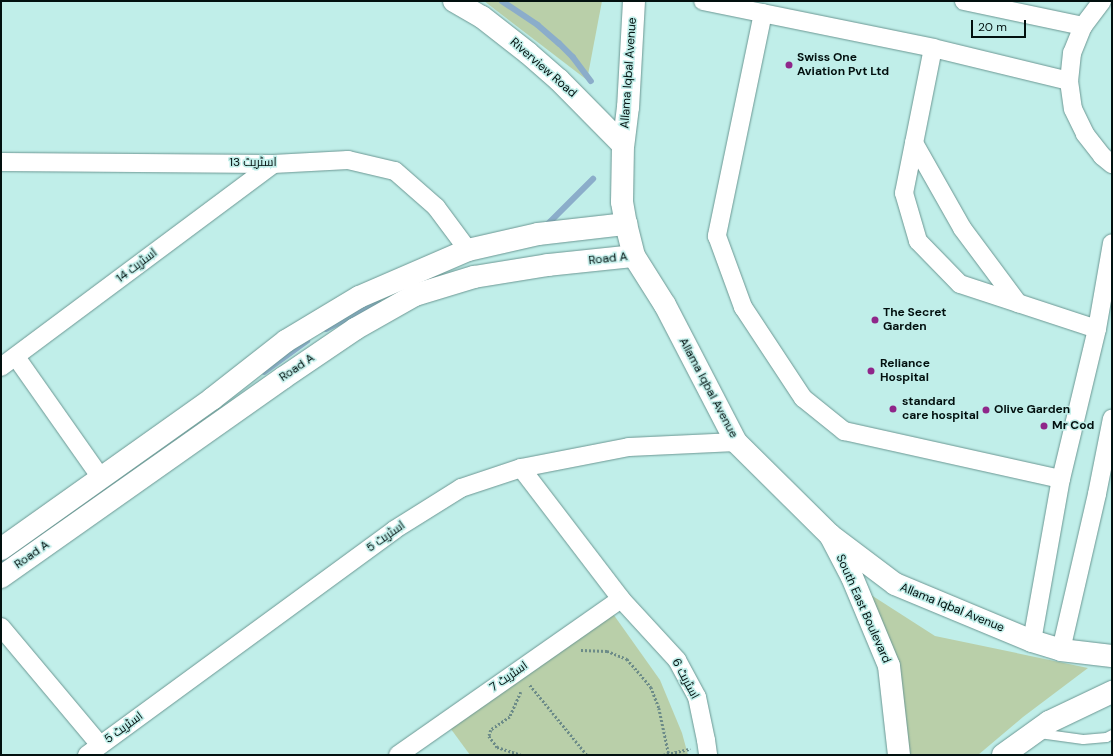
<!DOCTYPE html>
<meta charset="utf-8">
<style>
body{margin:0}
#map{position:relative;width:1113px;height:756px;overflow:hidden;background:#c0eee9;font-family:"DM Sans",Cairo,sans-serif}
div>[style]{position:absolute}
.green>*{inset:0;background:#b9cfa9}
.stream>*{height:5.5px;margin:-2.75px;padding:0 2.75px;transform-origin:2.75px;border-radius:2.75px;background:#8badca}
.path>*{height:2.5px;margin-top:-1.25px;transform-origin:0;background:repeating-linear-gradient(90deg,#6c8b88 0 2px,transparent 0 4px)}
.roads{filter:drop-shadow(0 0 1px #6b9793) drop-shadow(0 0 1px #6b9793)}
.service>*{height:9px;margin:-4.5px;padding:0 4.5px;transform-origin:4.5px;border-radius:4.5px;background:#fff}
.minor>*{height:18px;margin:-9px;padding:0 9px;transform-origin:9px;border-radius:9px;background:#fff}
.tertiary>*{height:22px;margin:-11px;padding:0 11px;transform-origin:11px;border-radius:11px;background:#fff}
.secondary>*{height:22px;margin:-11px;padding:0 11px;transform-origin:11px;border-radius:11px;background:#fff}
.dots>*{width:11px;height:11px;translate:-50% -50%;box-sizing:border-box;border:2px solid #c0eee9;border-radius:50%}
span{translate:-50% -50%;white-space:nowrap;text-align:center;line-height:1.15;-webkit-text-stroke:3px #c0eee9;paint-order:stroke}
.poi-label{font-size:12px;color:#02100f;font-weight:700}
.left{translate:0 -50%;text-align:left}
.street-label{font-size:12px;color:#02100f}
.frame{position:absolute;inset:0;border:2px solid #02100f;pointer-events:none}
.scale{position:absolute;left:971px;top:20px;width:55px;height:18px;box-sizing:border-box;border:2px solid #02100f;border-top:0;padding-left:5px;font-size:12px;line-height:14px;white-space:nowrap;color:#02100f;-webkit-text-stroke:3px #c0eee9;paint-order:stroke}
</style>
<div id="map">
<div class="green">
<div style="clip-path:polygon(484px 1px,602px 1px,587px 80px)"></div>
<div style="clip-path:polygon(868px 593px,935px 636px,1088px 668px,1023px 717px,978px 755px,900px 755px)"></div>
<div style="clip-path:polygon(611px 611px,660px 680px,682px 733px,688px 755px,470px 755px,448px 725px)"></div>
</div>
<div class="stream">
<div style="left:502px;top:1px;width:43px;rotate:33.7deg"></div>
<div style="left:538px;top:25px;width:28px;rotate:41deg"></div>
<div style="left:559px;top:43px;width:20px;rotate:45deg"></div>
<div style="left:573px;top:57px;width:30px;rotate:53deg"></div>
<div style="left:547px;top:225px;width:65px;rotate:-45deg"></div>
<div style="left:326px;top:329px;width:59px;rotate:-26.1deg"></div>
<div style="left:264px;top:372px;width:53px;rotate:-35.8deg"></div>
<div style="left:1px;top:562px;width:11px;rotate:-38deg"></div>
</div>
<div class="path">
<div style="left:581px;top:650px;width:26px;rotate:2deg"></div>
<div style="left:607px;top:651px;width:22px;rotate:22deg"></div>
<div style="left:627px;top:659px;width:20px;rotate:49deg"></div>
<div style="left:640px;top:674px;width:17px;rotate:50deg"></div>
<div style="left:651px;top:687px;width:22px;rotate:69deg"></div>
<div style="left:659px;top:708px;width:48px;rotate:78deg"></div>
<div style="left:530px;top:685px;width:90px;rotate:50.8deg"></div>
<div style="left:521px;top:692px;width:27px;rotate:114deg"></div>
<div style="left:510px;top:717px;width:23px;rotate:146deg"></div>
<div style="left:491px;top:730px;width:6px;rotate:108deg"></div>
<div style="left:489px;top:736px;width:14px;rotate:54deg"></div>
<div style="left:497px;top:747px;width:25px;rotate:18deg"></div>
<div style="left:597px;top:755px;width:4px"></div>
<div style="left:663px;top:755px;width:28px;rotate:-13deg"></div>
</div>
<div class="roads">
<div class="service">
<div style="left:1039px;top:733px;width:44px;rotate:7.8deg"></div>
<div style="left:1083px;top:739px;width:23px;rotate:-5deg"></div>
<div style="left:1106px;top:737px;width:7px;rotate:-27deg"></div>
</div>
<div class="minor">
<div style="left:703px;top:1px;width:235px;rotate:11.5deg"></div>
<div style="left:933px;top:48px;width:140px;rotate:13.6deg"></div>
<div style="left:964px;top:1px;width:122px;rotate:11.9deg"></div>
<div style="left:1102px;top:1px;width:31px;rotate:127deg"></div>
<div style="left:1083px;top:26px;width:29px;rotate:112deg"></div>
<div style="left:1072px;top:53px;width:28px;rotate:96deg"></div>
<div style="left:1069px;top:81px;width:28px;rotate:82deg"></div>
<div style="left:1073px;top:109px;width:28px;rotate:64deg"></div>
<div style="left:1085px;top:134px;width:28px;rotate:52deg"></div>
<div style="left:1102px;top:156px;width:13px;rotate:39deg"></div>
<div style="left:763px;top:13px;width:228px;rotate:101.7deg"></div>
<div style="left:717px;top:236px;width:76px;rotate:69.9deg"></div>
<div style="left:743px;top:307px;width:109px;rotate:56.6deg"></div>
<div style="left:803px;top:398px;width:53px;rotate:38.8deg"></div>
<div style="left:844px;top:431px;width:222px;rotate:12.5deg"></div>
<div style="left:933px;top:48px;width:148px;rotate:101.3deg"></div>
<div style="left:904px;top:193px;width:50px;rotate:73.7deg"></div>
<div style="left:918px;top:241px;width:60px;rotate:45.7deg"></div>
<div style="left:960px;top:284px;width:144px;rotate:18.2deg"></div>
<div style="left:914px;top:143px;width:98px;rotate:60.5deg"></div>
<div style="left:962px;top:228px;width:94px;rotate:53.3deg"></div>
<div style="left:1px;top:162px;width:272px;rotate:0.4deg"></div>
<div style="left:273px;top:164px;width:75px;rotate:-3.1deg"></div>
<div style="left:348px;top:160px;width:48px;rotate:13.2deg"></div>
<div style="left:395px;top:171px;width:55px;rotate:41.3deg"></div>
<div style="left:436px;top:207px;width:54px;rotate:53.3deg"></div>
<div style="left:16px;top:357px;width:148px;rotate:54.9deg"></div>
<div style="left:1px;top:367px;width:339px;rotate:-36.7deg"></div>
<div style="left:521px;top:468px;width:165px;rotate:52.6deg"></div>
<div style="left:621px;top:599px;width:83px;rotate:47.4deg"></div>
<div style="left:677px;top:660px;width:42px;rotate:61.6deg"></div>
<div style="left:697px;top:697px;width:44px;rotate:78.2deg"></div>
<div style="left:706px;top:740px;width:15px;rotate:82deg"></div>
<div style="left:1px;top:627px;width:154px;rotate:50deg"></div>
<div style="left:1032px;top:641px;width:165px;rotate:-79.9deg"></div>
<div style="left:1061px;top:479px;width:154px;rotate:-76.5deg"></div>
<div style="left:1097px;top:329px;width:87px;rotate:-80.1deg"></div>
<div style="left:1061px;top:650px;width:160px;rotate:-77deg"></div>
<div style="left:1097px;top:494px;width:77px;rotate:-78.8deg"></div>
<div style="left:87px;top:755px;width:381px;rotate:-36.2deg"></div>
<div style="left:394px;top:530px;width:79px;rotate:-32.1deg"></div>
<div style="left:461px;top:488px;width:63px;rotate:-18.4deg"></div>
<div style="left:521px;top:468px;width:110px;rotate:-11deg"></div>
<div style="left:629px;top:447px;width:107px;rotate:-2.7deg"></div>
<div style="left:398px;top:755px;width:272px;rotate:-35deg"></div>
</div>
<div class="tertiary">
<div style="left:454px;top:1px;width:32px;rotate:30deg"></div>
<div style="left:482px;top:17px;width:58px;rotate:38deg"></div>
<div style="left:528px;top:53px;width:41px;rotate:41.1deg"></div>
<div style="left:559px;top:80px;width:91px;rotate:45.4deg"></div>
<div style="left:830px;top:535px;width:47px;rotate:62.4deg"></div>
<div style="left:852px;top:577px;width:96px;rotate:67.4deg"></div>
<div style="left:889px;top:666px;width:90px;rotate:83.6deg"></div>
<div style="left:1px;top:549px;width:259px;rotate:-35.4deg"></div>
<div style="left:212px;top:399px;width:94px;rotate:-38.1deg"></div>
<div style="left:286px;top:341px;width:85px;rotate:-31.1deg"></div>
<div style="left:359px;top:297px;width:119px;rotate:-23.3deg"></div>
<div style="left:468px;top:250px;width:72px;rotate:-12.9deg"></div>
<div style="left:538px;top:234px;width:89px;rotate:-6.5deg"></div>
<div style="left:1px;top:577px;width:345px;rotate:-35.2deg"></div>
<div style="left:283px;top:378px;width:87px;rotate:-34.2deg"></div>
<div style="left:355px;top:329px;width:69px;rotate:-29.5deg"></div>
<div style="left:415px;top:295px;width:62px;rotate:-17deg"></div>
<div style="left:474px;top:277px;width:75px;rotate:-9.2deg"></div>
<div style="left:548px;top:265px;width:86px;rotate:-6deg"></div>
<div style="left:1003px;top:755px;width:57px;rotate:-35.7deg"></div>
<div style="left:1049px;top:722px;width:70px;rotate:-25.5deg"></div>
</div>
<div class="secondary">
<div style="left:634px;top:1px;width:106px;rotate:93.2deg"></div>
<div style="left:628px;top:107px;width:38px;rotate:97deg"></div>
<div style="left:623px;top:145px;width:57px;rotate:91deg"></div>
<div style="left:622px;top:202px;width:22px;rotate:80deg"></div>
<div style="left:626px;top:224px;width:33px;rotate:76deg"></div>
<div style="left:634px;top:256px;width:58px;rotate:57.7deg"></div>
<div style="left:665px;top:305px;width:154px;rotate:62.6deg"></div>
<div style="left:736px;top:442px;width:132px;rotate:44.7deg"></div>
<div style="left:830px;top:535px;width:81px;rotate:37deg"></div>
<div style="left:895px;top:584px;width:148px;rotate:22.6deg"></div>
<div style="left:1032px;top:641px;width:30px;rotate:17deg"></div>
<div style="left:1061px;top:650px;width:51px;rotate:6.7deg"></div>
</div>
</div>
<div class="dots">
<div style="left:789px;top:65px;background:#8f268a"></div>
<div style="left:875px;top:320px;background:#8f268a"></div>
<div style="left:871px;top:371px;background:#8f268a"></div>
<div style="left:893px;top:409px;background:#8f268a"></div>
<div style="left:986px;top:410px;background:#8f268a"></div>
<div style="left:1044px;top:426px;background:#8f268a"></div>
</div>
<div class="poi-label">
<span class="left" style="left:797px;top:65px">Swiss One<br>Aviation Pvt Ltd</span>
<span class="left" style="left:883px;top:320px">The Secret<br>Garden</span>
<span class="left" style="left:880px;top:371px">Reliance<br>Hospital</span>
<span class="left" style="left:902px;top:409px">standard<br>care hospital</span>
<span class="left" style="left:994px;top:410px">Olive Garden</span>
<span class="left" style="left:1052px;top:426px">Mr Cod</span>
</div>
<div class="street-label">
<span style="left:543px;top:68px;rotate:41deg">Riverview Road</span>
<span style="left:629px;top:73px;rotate:-86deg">Allama Iqbal Avenue</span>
<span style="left:253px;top:163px">اسٹریٹ 13</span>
<span style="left:608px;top:259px;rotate:-6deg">Road A</span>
<span style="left:137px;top:266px;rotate:-37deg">اسٹریٹ 14</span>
<span style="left:297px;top:368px;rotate:-34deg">Road A</span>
<span style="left:708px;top:388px;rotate:62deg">Allama Iqbal Avenue</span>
<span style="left:386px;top:537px;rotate:-35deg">اسٹریٹ 5</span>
<span style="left:32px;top:555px;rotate:-35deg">Road A</span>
<span style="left:952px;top:608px;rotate:22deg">Allama Iqbal Avenue</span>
<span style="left:863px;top:609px;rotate:66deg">South East Boulevard</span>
<span style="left:509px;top:677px;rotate:-35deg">اسٹریٹ 7</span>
<span style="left:685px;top:679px;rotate:62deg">اسٹریٹ 6</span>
<span style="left:124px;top:728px;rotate:-36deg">اسٹریٹ 5</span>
</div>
<div class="frame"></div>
<div class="scale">20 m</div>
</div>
